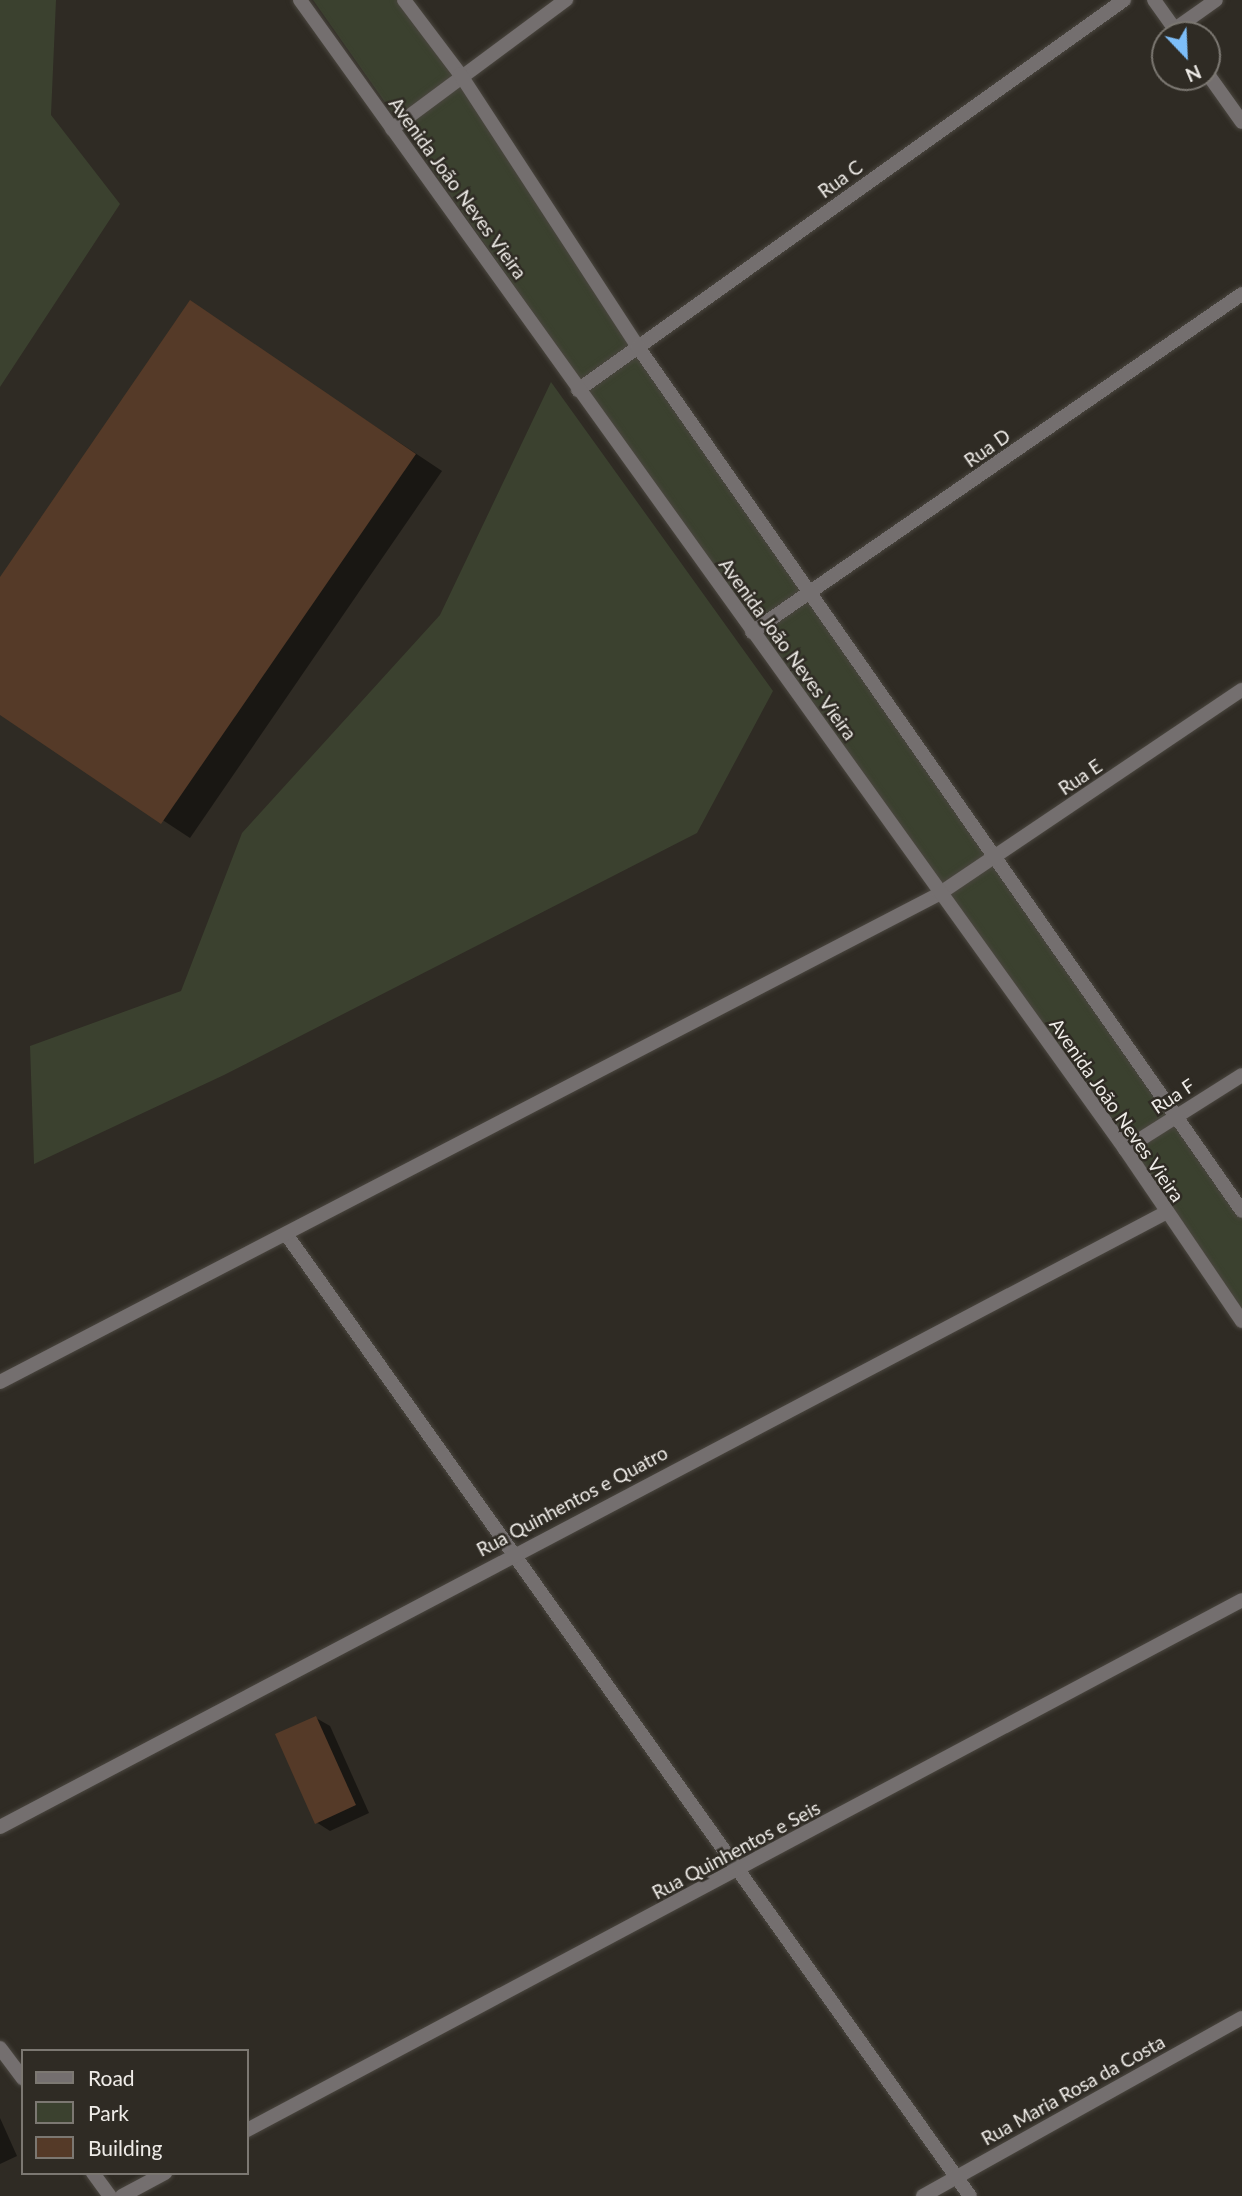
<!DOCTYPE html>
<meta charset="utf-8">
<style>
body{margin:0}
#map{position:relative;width:1242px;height:2196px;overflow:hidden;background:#2f2b24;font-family:Lato,sans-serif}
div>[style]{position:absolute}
.green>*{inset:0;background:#3b412f}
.shadow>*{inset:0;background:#0007}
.building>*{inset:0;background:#553a28}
.roads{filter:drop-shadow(0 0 2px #4a463f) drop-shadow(0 0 2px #4a463f)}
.minor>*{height:14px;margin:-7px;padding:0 7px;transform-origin:7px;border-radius:7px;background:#746f6f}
.tertiary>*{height:14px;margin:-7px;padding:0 7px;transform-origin:7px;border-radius:7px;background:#746f6f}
span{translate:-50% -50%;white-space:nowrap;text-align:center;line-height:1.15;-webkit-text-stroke:5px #2f2b24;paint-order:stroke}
.street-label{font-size:19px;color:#efece8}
.legend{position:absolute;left:21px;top:2049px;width:228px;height:126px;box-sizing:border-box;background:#2f2b24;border:2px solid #7c7872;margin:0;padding:9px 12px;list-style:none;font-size:21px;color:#efece8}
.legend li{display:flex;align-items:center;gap:14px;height:35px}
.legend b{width:35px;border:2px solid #7c7872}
.north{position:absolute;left:1151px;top:21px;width:70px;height:70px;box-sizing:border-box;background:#2f2b24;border:2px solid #7c7872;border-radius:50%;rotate:157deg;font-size:19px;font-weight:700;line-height:28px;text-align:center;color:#efece8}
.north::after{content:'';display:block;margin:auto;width:24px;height:32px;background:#7dbef9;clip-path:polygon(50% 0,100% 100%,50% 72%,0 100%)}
</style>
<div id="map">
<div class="green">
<div style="clip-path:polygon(0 0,56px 0,51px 115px,120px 204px,0 387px)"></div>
<div style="clip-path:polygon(313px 0,404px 0,1242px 1211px,1242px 1320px)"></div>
<div style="clip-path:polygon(551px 382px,773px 691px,697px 833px,224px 1075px,34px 1164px,30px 1046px,181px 991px,242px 833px,440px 615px)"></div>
</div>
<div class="shadow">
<div style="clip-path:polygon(190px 303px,442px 471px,190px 838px,0 713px,0 580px)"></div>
<div style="clip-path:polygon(316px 1718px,330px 1726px,369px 1813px,330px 1831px,316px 1822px)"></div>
<div style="clip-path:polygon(0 2118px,17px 2156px,0 2164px)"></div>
</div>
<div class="building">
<div style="clip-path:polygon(190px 300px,416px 454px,161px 824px,0 715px,0 577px)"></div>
<div style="clip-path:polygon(316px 1716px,356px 1805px,315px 1824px,275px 1734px)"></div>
</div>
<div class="roads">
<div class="minor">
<div style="left:1154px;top:0;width:43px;rotate:54.5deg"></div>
<div style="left:1175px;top:29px;width:50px;rotate:-35.3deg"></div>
<div style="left:1207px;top:73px;width:60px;rotate:54.5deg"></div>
<div style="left:392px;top:129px;width:217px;rotate:-36.6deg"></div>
<div style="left:578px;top:390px;width:671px;rotate:-35.54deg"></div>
<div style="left:752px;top:632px;width:595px;rotate:-34.6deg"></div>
<div style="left:1125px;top:1149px;width:138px;rotate:-32.3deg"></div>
<div style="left:286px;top:1234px;width:1180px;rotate:54.59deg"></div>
<div style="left:0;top:1382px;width:1058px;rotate:-27.46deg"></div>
<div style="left:939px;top:894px;width:365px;rotate:-34deg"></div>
<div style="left:0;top:1827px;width:1317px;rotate:-27.79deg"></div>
<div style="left:0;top:2048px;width:38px;rotate:53deg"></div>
<div style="left:247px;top:2130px;width:1127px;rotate:-28.04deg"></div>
<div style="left:93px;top:2173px;width:29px;rotate:54deg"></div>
<div style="left:122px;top:2196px;width:49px;rotate:-28.1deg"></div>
<div style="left:923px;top:2196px;width:365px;rotate:-29.2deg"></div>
</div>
<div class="tertiary">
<div style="left:300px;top:0;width:1415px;rotate:54.32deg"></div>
<div style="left:1125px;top:1149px;width:208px;rotate:55.8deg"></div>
<div style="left:404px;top:0;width:93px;rotate:52.9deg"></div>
<div style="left:460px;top:74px;width:326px;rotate:56.9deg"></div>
<div style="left:638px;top:347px;width:1054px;rotate:55.04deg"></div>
</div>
</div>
<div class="street-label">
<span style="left:840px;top:179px;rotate:-36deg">Rua C</span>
<span style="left:458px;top:188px;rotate:54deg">Avenida João Neves Vieira</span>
<span style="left:987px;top:448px;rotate:-35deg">Rua D</span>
<span style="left:788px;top:649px;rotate:54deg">Avenida João Neves Vieira</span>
<span style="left:1080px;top:777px;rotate:-34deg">Rua E</span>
<span style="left:1173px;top:1096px;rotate:-33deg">Rua F</span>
<span style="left:1117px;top:1110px;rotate:55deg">Avenida João Neves Vieira</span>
<span style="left:572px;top:1501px;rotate:-28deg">Rua Quinhentos e Quatro</span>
<span style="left:736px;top:1850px;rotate:-28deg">Rua Quinhentos e Seis</span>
<span style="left:1073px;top:2090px;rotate:-29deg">Rua Maria Rosa da Costa</span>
</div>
<ul class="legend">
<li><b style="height:9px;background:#746f6f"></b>Road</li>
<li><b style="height:19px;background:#3b412f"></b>Park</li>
<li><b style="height:19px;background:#553a28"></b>Building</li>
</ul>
<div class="north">N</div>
</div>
